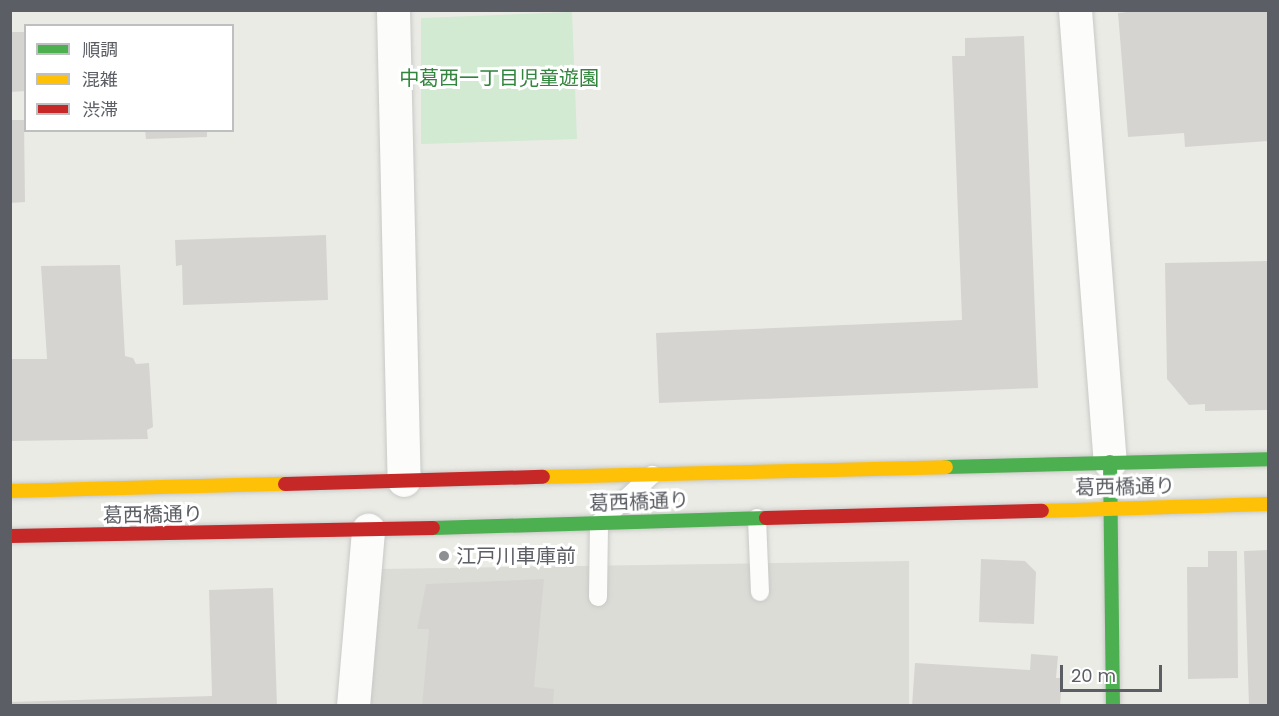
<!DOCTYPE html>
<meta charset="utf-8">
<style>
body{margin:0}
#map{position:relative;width:1279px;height:716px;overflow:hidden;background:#ebebe6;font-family:Poppins,"Noto Sans JP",sans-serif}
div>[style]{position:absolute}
.industrial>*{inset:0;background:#dcdcd7}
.green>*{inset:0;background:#d2e9d2}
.building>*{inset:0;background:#d5d4d1}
.roads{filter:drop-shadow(0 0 2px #c8c8c6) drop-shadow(0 0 2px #c8c8c6)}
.lane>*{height:18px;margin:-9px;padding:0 9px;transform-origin:9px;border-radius:9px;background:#fcfcfb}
.street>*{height:33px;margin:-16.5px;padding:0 16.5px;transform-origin:16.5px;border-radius:16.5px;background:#fcfcfb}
.fast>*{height:14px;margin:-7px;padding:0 7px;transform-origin:7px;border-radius:7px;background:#4caf50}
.slow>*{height:14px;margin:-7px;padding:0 7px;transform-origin:7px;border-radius:7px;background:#ffc107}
.jam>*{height:14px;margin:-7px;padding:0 7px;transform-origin:7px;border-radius:7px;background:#c62828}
.dots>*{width:16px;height:16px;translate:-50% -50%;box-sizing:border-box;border:3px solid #fff;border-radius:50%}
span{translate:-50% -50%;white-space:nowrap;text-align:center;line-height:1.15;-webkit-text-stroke:6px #fff;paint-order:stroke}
.park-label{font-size:20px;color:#31853c}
.street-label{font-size:20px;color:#5b5e64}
.poi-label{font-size:20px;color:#5b5e64}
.left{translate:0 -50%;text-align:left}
.frame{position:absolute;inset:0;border:12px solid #5b5e64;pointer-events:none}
.legend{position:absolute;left:24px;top:24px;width:210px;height:108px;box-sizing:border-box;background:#fff;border:2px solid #bdbfc1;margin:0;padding:8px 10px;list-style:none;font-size:18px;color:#5b5e64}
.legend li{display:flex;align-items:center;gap:12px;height:30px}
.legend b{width:30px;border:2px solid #bdbfc1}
.scale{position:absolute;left:1060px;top:665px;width:102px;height:27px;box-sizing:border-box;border:3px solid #5b5e64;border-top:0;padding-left:8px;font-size:18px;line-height:21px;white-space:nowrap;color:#5b5e64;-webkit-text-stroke:4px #fff;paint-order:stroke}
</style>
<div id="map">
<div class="industrial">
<div style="clip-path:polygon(909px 561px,909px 705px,370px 706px,379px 569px)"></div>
</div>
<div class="green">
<div style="clip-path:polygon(572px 12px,577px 139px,421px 144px,421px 18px)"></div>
</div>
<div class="building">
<div style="clip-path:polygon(1145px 10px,1268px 10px,1268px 141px,1185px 147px,1184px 133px,1128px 137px,1118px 13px)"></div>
<div style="clip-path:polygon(10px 32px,26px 32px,26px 91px,10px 92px)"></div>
<div style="clip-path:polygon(1024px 36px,1038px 388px,659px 403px,656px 333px,962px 320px,952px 56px,965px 56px,965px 38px)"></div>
<div style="clip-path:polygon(10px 120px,24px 120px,25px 202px,10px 203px)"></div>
<div style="clip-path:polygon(145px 130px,207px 130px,207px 137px,146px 139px)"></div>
<div style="clip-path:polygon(326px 235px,328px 300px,183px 305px,182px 265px,176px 266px,175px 240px)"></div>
<div style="clip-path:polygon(1268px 261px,1268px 410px,1205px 411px,1205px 404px,1189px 405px,1167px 379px,1165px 263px)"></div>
<div style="clip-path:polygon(120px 265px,125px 356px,133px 358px,136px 364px,149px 363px,153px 427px,147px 430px,148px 439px,10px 441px,10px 359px,47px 359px,41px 266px)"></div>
<div style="clip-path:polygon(1268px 550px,1268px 706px,1249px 706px,1244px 551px)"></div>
<div style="clip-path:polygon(1208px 551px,1237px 551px,1238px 678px,1188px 679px,1187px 567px,1208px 567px)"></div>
<div style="clip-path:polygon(981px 559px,1025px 561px,1036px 572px,1034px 624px,979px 622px)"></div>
<div style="clip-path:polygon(544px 579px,534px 687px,554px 689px,553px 706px,422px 706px,429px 629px,417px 629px,426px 584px)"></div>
<div style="clip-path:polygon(273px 588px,277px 706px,10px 706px,10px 702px,212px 696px,209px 590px)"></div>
<div style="clip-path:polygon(1031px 654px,1058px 656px,1056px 678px,1062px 678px,1060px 706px,912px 706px,915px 663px,1030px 670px)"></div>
</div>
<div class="roads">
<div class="lane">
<div style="left:757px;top:518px;width:74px;rotate:87.7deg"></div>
<div style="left:598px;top:597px;width:74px;rotate:-89.2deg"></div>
<div style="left:599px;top:523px;width:72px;rotate:-42.2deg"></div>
</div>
<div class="street">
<div style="left:393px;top:10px;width:470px;rotate:88.7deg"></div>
<div style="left:1075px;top:10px;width:453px;rotate:85.6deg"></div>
<div style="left:353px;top:706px;width:177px;rotate:-85.1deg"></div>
</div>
<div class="fast">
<div style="left:1110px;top:462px;width:244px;rotate:89.3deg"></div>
<div style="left:946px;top:467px;width:322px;rotate:-1.4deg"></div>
<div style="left:433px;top:528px;width:333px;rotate:-1.7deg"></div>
</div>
<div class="slow">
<div style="left:543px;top:477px;width:403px;rotate:-1.4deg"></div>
<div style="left:10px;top:491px;width:275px;rotate:-1.5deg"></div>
<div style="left:1042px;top:511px;width:226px;rotate:-1.8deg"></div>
</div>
<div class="jam">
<div style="left:285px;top:484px;width:258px;rotate:-1.6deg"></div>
<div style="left:766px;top:518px;width:276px;rotate:-1.5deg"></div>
<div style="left:10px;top:536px;width:423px;rotate:-1.1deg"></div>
</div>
</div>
<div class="dots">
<div style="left:444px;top:556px;background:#8d8f92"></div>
</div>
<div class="park-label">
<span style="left:499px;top:78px">中葛西一丁目児童遊園</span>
</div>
<div class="street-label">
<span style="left:1125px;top:487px;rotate:-1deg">葛西橋通り</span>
<span style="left:639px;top:502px;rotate:-2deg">葛西橋通り</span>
<span style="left:153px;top:515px;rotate:-1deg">葛西橋通り</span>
</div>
<div class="poi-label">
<span class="left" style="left:456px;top:556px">江戸川車庫前</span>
</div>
<div class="frame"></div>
<ul class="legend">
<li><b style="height:8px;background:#4caf50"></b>順調</li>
<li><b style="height:8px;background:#ffc107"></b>混雑</li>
<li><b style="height:8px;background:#c62828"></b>渋滞</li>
</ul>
<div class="scale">20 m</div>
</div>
